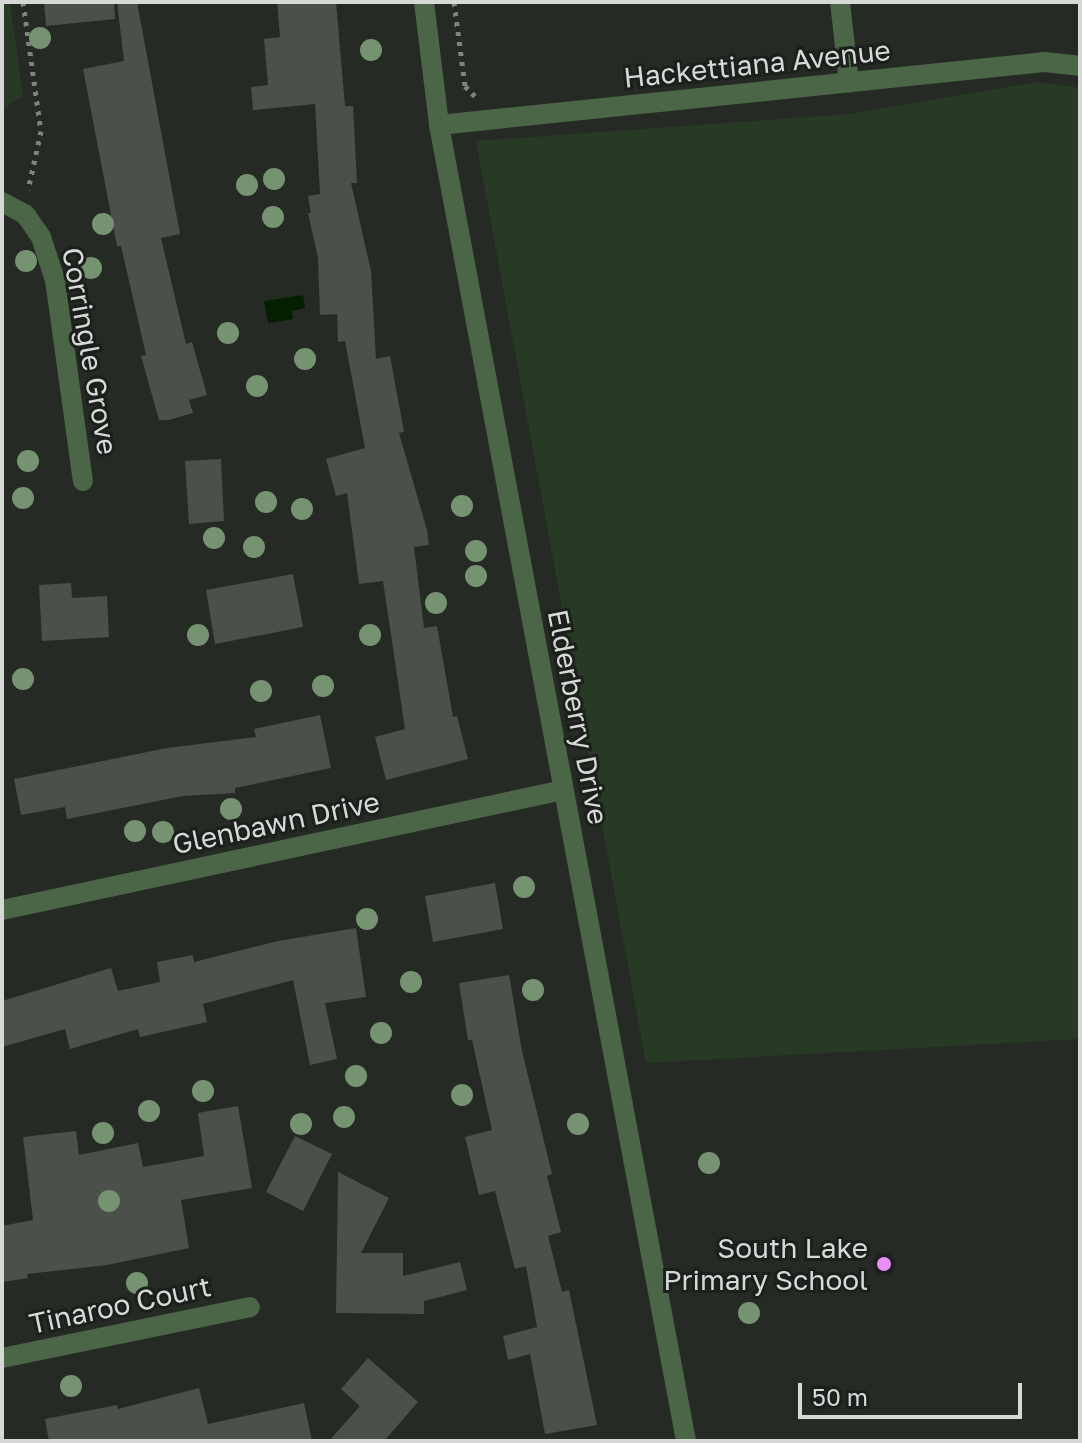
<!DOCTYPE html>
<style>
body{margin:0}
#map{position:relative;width:1082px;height:1443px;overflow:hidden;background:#262a25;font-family:"Golos Text",sans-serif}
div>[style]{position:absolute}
.green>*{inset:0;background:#283a25}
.water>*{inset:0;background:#031f00}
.building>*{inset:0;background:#4b504b}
.path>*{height:5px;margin-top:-2.5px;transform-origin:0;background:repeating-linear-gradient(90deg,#7f827e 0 4px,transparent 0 10px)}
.minor>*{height:20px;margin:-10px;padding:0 10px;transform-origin:10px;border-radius:10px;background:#4b6547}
.trees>*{width:22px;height:22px;margin:-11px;border-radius:50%;background:#759370}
.dots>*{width:22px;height:22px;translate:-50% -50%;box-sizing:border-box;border:4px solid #1c201c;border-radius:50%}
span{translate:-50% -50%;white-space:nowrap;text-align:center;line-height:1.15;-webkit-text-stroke:6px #1c201c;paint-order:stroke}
.street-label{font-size:28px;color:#d7d9d6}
.poi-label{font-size:28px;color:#d7d9d6}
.right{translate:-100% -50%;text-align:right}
.frame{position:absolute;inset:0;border:4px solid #d7d9d6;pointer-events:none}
.scale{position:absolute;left:798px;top:1383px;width:224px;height:36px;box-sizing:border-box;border:4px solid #d7d9d6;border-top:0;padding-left:10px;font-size:24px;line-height:28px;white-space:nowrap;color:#d7d9d6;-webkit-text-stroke:6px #1c201c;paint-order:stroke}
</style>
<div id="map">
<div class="green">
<div style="clip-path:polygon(2px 2px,10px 2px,23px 96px,2px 109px)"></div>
<div style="clip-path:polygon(1037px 82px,1080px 88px,1080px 1039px,646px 1063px,476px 141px,849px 114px)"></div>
</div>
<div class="water">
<div style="clip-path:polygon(303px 295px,305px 308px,292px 311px,293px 319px,268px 323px,264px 301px)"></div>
</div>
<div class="building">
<div style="clip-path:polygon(44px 2px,114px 2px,115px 19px,46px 26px)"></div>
<div style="clip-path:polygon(117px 2px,137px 2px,180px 234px,161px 238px,186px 344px,192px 342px,207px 395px,189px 400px,193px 413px,169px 420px,159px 420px,141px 356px,146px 355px,121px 246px,117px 246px,83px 69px,124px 61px)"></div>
<div style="clip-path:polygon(277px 2px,336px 2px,345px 106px,353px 106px,357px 183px,351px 183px,371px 271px,376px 359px,390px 356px,404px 432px,399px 433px,427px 530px,429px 545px,414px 547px,424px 628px,437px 626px,453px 717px,457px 716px,468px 759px,386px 780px,375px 737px,405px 729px,383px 581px,359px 584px,347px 493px,336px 496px,326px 459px,365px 448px,345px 341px,338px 342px,337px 314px,320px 315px,318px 258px,308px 213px,311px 213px,308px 196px,320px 194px,315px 104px,253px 110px,251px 87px,268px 85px,264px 39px,280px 37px)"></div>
<div style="clip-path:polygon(221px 459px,224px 521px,189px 524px,185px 461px)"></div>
<div style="clip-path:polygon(293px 574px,303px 627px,215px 644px,206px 590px)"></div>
<div style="clip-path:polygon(71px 583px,72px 598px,107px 596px,109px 637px,42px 641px,39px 585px)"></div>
<div style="clip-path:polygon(320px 715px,331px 768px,235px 788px,235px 793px,183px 796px,67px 819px,65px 807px,21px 815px,14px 779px,167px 748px,256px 737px,254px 729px)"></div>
<div style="clip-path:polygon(495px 883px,503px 929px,433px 942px,425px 896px)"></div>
<div style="clip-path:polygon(356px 928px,366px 997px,325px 1003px,337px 1059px,310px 1065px,293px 980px,203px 1004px,207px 1022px,140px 1037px,138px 1029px,70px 1049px,65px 1029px,2px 1047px,2px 1001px,111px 968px,118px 991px,160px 982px,157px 962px,193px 955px,194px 962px,278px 941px)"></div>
<div style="clip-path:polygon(509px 975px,522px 1051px,552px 1174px,547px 1176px,561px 1232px,548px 1236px,562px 1292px,569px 1290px,597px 1425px,545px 1434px,530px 1354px,508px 1360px,503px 1336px,537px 1327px,526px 1266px,515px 1269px,495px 1191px,479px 1195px,465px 1137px,492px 1130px,472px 1040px,468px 1040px,459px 983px)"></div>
<div style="clip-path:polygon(238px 1106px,252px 1188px,181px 1200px,189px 1248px,107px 1265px,27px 1274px,28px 1278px,2px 1282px,2px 1226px,33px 1220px,23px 1137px,76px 1131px,79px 1155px,138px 1143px,143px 1167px,204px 1156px,198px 1113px)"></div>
<div style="clip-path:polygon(295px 1136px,332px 1154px,303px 1211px,266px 1192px)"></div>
<div style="clip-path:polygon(338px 1172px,389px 1198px,361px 1253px,403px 1253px,403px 1276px,460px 1262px,467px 1290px,424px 1301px,424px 1314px,336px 1313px)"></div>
<div style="clip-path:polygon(368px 1358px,418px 1402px,384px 1441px,329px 1441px,360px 1406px,341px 1389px)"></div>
<div style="clip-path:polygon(199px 1388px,208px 1424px,304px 1403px,312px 1441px,49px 1441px,45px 1419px,117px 1405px,118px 1409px)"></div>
</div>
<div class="path">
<div style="left:23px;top:2px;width:130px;rotate:82.1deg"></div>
<div style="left:41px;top:131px;width:60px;rotate:102.4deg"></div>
<div style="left:454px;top:2px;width:85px;rotate:82.5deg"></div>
<div style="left:465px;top:86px;width:14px;rotate:45deg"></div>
</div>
<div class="minor">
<div style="left:424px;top:2px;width:124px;rotate:83deg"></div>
<div style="left:439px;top:125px;width:1339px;rotate:79.37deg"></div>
<div style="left:840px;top:2px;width:81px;rotate:83.6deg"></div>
<div style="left:439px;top:125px;width:608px;rotate:-5.94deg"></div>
<div style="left:1044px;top:62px;width:36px;rotate:6deg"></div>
<div style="left:2px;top:202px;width:26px;rotate:28deg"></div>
<div style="left:25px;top:214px;width:28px;rotate:55deg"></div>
<div style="left:41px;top:237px;width:45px;rotate:72deg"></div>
<div style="left:55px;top:280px;width:203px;rotate:82.1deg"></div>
<div style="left:2px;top:910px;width:574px;rotate:-12.07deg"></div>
<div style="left:2px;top:1358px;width:253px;rotate:-11.6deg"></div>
</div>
<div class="trees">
<div style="left:40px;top:38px"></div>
<div style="left:371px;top:50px"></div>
<div style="left:274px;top:179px"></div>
<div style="left:247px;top:185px"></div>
<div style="left:273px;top:217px"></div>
<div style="left:103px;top:224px"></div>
<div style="left:26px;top:261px"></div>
<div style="left:91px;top:268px"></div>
<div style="left:228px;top:333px"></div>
<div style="left:305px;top:359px"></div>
<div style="left:257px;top:386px"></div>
<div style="left:28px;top:461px"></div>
<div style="left:23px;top:498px"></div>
<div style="left:266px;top:502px"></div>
<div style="left:462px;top:506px"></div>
<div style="left:302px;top:509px"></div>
<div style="left:214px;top:538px"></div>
<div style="left:254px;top:547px"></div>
<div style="left:476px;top:551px"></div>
<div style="left:476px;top:576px"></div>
<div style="left:436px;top:603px"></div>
<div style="left:198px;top:635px"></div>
<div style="left:370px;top:635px"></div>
<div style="left:23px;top:679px"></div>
<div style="left:323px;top:686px"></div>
<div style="left:261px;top:691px"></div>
<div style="left:231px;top:809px"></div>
<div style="left:135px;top:831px"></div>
<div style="left:163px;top:832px"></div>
<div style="left:524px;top:887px"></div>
<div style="left:367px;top:919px"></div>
<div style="left:411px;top:982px"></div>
<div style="left:533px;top:990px"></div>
<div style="left:381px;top:1033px"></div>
<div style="left:356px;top:1076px"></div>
<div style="left:203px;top:1091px"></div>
<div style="left:462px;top:1095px"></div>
<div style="left:149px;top:1111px"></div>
<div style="left:344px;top:1117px"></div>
<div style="left:301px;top:1124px"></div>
<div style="left:578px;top:1124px"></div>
<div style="left:103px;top:1133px"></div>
<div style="left:709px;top:1163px"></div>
<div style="left:109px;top:1201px"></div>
<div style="left:137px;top:1283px"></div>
<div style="left:749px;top:1313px"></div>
<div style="left:71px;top:1386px"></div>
</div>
<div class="dots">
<div style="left:884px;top:1264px;background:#eb8dfc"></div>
</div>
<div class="street-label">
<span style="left:757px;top:64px;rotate:-6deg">Hackettiana Avenue</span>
<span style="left:90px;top:351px;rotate:80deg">Corringle Grove</span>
<span style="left:578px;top:717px;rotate:79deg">Elderberry Drive</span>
<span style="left:276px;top:823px;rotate:-12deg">Glenbawn Drive</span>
<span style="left:120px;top:1305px;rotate:-12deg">Tinaroo Court</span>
</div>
<div class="poi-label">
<span class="right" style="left:868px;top:1264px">South Lake<br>Primary School</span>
</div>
<div class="frame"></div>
<div class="scale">50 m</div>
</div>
